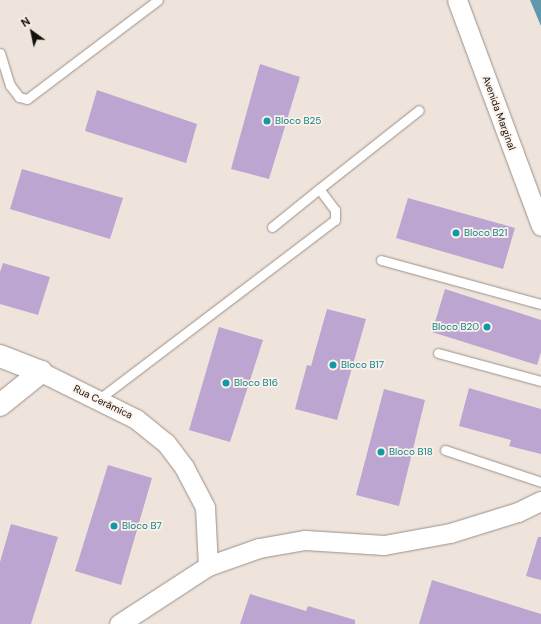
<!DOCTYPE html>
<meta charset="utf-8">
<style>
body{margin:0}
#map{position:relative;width:541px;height:624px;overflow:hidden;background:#efe4dc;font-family:"DM Sans",sans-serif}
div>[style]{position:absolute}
.water>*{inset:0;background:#5f98ad}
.building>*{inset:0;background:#bca5d1}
.roads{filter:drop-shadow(0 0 1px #9a9088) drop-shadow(0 0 1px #9a9088)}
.service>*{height:9px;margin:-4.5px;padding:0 4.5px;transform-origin:4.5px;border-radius:4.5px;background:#fff}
.minor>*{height:19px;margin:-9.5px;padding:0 9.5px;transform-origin:9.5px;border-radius:9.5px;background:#fff}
.tertiary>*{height:22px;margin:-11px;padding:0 11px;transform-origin:11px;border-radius:11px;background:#fff}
.dots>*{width:11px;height:11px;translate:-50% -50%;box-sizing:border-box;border:2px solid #fcf1e9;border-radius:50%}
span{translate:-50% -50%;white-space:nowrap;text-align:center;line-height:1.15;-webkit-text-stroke:3.5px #fcf1e9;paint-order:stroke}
.street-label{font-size:10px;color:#110e0b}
.culture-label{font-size:10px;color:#0d838f}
.left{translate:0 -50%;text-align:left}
.right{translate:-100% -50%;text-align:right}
.north{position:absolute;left:12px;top:12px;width:40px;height:40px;-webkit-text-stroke:3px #fcf1e9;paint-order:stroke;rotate:327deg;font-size:11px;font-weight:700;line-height:16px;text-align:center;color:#110e0b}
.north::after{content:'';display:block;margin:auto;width:14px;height:18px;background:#110e0b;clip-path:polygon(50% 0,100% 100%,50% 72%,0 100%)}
</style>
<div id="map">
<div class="water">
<div style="clip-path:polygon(530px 0,541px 0,541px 26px)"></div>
</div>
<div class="building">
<div style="clip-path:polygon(260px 64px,300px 77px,269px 179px,231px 169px)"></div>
<div style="clip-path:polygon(97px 90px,197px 124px,186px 163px,85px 131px)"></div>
<div style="clip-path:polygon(22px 169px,123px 198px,110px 239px,10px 209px)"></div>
<div style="clip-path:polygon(408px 198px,515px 228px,503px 269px,396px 238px)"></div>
<div style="clip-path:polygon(3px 263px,50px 277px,38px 315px,0 304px,0 272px)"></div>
<div style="clip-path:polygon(445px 289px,541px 320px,541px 352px,537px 365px,432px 332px)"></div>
<div style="clip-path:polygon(327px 309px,366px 319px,337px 420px,295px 409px,307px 365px,311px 366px)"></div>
<div style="clip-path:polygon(219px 327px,263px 340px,230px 442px,189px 430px)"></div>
<div style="clip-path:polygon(469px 388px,541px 409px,541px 454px,509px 446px,511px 440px,459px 426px)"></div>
<div style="clip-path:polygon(384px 389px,425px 400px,399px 506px,356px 495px)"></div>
<div style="clip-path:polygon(108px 465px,152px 478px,121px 585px,75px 571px)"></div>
<div style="clip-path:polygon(11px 524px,58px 537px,31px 624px,0 624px,0 562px)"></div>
<div style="clip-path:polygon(538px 537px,541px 537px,541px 580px,526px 576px)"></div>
<div style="clip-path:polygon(432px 580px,541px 614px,541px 624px,419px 624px)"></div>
<div style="clip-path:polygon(250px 594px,306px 611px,308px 606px,355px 620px,355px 624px,240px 624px)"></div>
</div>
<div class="roads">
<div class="service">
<div style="left:0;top:53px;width:34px;rotate:73deg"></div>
<div style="left:10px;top:85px;width:15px;rotate:53deg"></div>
<div style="left:19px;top:97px;width:8px;rotate:14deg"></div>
<div style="left:27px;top:99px;width:164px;rotate:-37.1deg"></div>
<div style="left:272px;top:227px;width:60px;rotate:-39deg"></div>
<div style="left:381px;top:260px;width:166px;rotate:15.4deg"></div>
<div style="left:438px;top:353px;width:107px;rotate:15.2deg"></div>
<div style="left:99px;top:399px;width:296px;rotate:-37.2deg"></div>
<div style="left:335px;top:220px;width:10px;rotate:-90deg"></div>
<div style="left:335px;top:210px;width:26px;rotate:-127deg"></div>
<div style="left:319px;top:189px;width:127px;rotate:-38.3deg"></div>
<div style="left:445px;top:450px;width:101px;rotate:18.4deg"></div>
</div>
<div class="minor">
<div style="left:457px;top:0;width:241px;rotate:69.6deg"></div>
<div style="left:41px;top:372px;width:106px;rotate:26.3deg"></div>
<div style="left:136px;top:419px;width:38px;rotate:39deg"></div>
<div style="left:166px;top:443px;width:30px;rotate:53deg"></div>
<div style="left:184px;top:467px;width:45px;rotate:62.3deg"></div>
<div style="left:205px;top:507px;width:59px;rotate:87.1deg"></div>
<div style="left:119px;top:624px;width:106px;rotate:-33.1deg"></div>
<div style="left:208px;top:566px;width:54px;rotate:-19.4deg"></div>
<div style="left:259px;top:548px;width:47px;rotate:-9.9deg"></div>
<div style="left:305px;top:540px;width:79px;rotate:3.6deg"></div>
<div style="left:384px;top:545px;width:67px;rotate:-10.3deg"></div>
<div style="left:450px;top:533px;width:71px;rotate:-17.2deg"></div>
<div style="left:518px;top:512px;width:25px;rotate:-26deg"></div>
</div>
<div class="tertiary">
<div style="left:0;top:356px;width:44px;rotate:21.3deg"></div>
<div style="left:0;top:405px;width:53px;rotate:-38.8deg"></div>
</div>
</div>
<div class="dots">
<div style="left:267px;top:121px;background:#0f9aa8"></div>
<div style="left:456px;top:233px;background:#0f9aa8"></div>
<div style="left:487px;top:327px;background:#0f9aa8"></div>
<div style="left:333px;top:365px;background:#0f9aa8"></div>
<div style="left:226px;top:383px;background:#0f9aa8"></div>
<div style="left:381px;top:452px;background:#0f9aa8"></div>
<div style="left:114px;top:526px;background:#0f9aa8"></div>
</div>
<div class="street-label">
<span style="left:499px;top:113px;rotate:70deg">Avenida Marginal</span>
<span style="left:103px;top:402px;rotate:26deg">Rua Cerâmica</span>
</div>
<div class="culture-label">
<span class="left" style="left:275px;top:121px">Bloco B25</span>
<span class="left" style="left:464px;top:233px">Bloco B21</span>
<span class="right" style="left:479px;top:327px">Bloco B20</span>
<span class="left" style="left:341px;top:365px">Bloco B17</span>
<span class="left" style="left:234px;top:383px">Bloco B16</span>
<span class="left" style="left:389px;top:452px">Bloco B18</span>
<span class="left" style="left:122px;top:526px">Bloco B7</span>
</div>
<div class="north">N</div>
</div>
